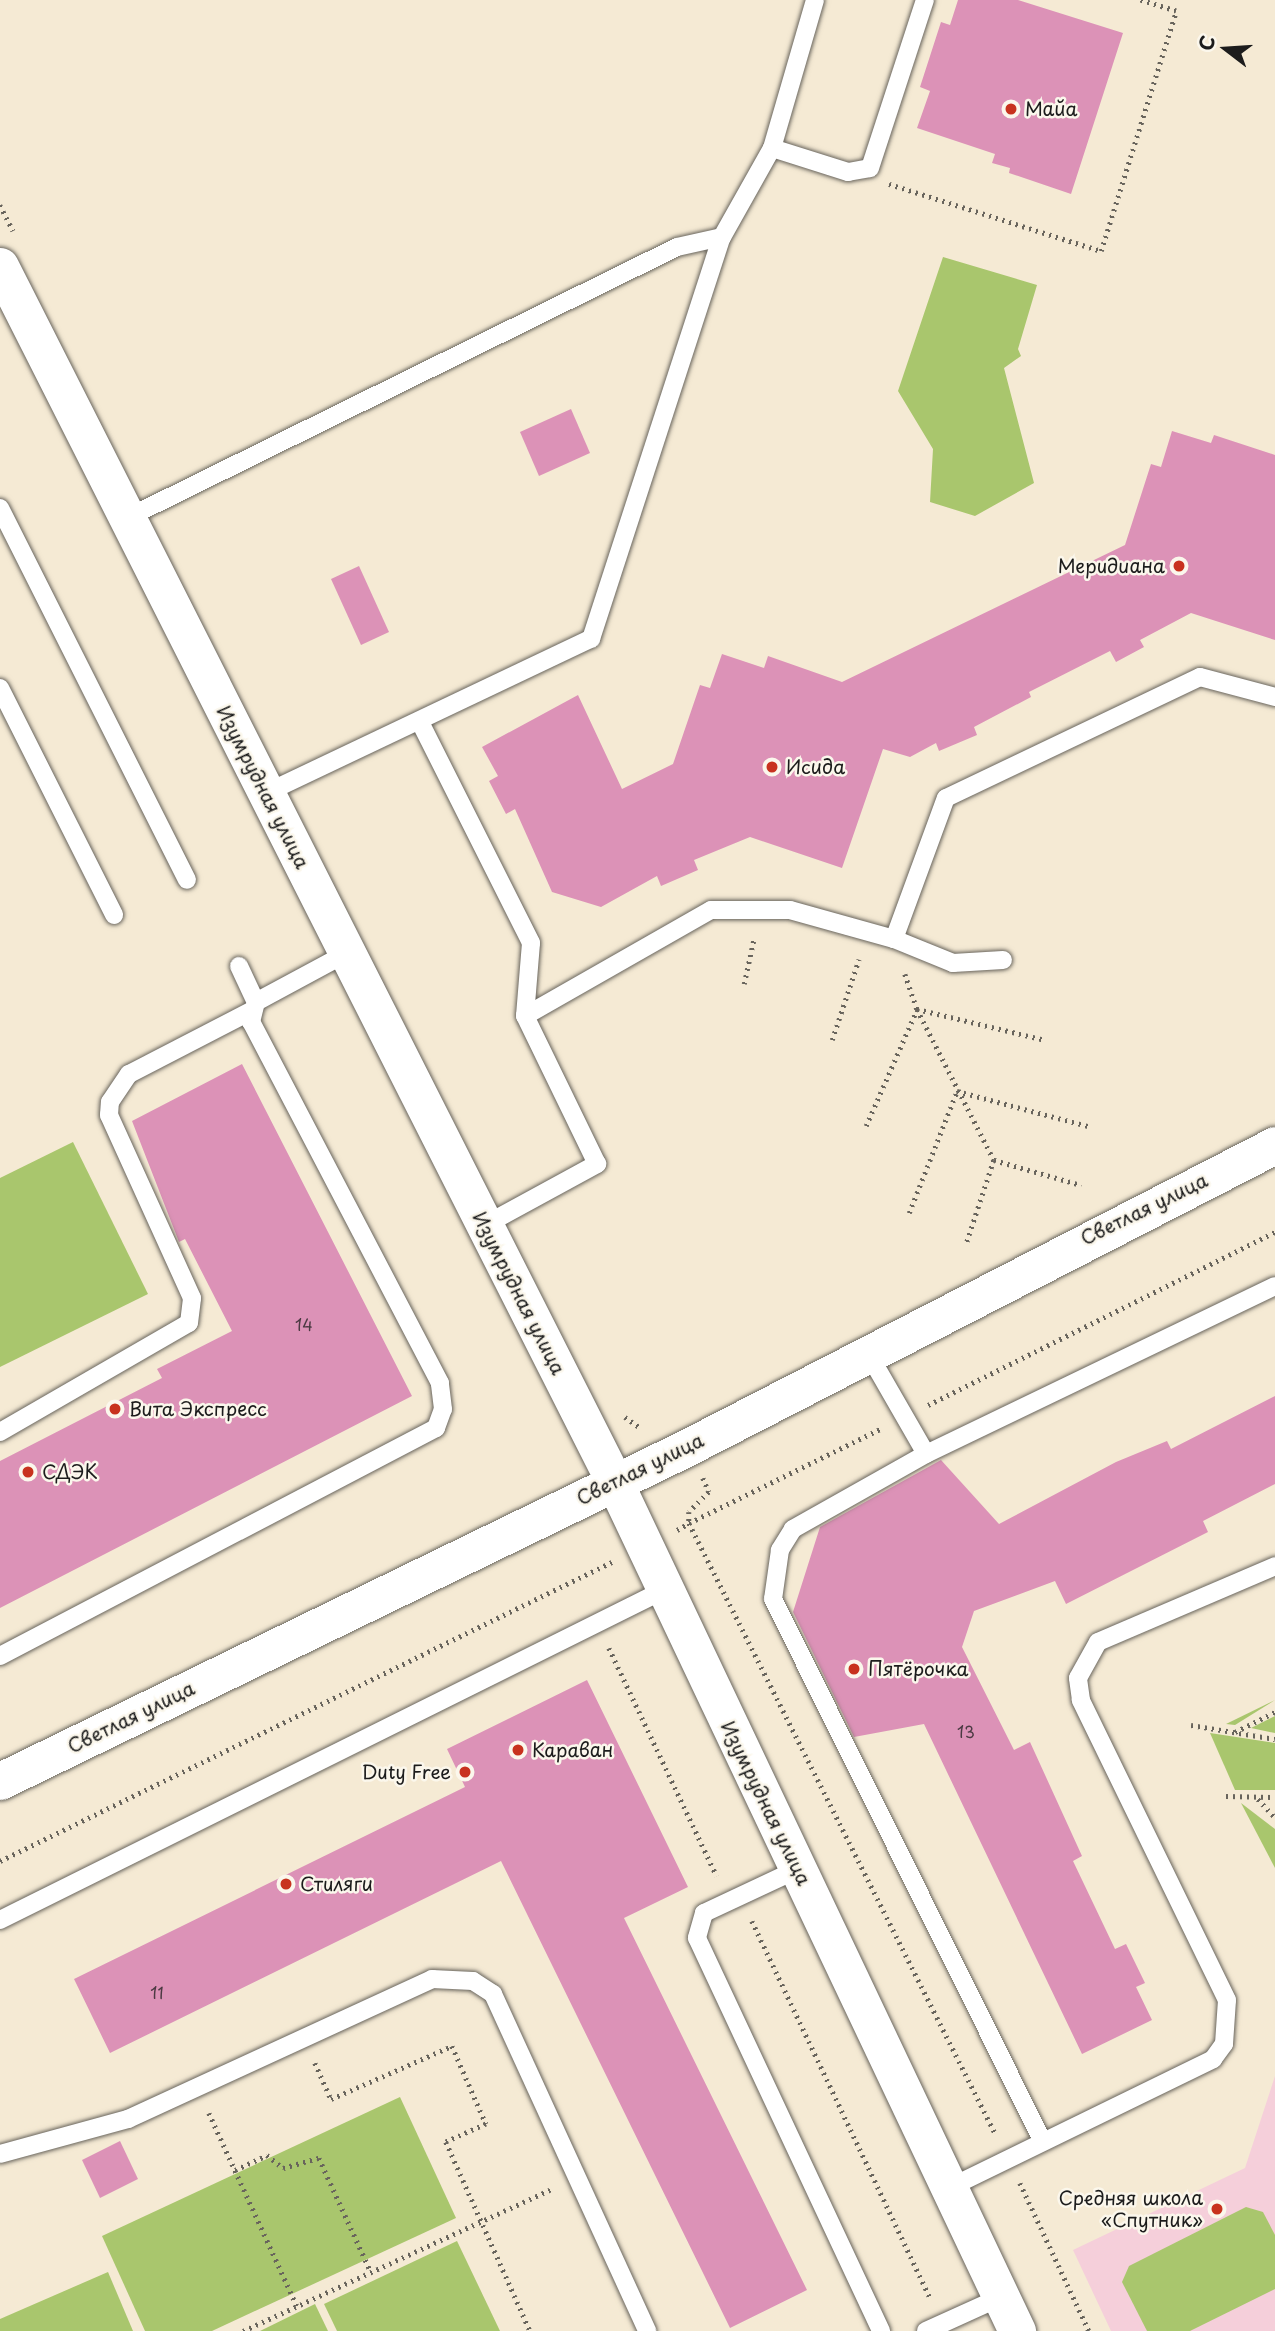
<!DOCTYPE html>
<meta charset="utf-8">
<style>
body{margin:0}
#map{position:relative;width:1275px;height:2331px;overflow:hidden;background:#f5ead4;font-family:"Playpen Sans",sans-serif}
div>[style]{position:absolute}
.built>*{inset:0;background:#f5cfda}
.green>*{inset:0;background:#a9c66d}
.building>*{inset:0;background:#dc92b7}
.path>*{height:4.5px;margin-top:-2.25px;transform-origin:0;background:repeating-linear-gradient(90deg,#68645c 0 2px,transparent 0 7px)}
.roads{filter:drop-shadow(0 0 2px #68645c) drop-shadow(0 0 2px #68645c)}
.service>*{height:18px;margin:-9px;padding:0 9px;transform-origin:9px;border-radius:9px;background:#fff}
.minor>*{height:37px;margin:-18.5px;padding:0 18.5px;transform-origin:18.5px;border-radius:18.5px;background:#fff}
.dots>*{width:19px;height:19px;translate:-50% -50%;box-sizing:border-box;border:4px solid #fbf7ec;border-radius:50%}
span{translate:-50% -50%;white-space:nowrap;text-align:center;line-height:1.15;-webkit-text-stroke:5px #fbf7ec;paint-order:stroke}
.number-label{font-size:16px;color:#4c3a43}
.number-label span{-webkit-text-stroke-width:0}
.poi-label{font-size:19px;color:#1c1c1c}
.left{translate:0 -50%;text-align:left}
.right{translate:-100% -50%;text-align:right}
.street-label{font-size:19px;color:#1c1c1c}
.north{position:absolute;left:1191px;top:14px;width:70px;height:70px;-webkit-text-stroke:5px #fbf7ec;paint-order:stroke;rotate:287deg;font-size:19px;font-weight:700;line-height:28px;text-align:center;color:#1c1c1c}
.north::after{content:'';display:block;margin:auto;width:24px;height:32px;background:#1c1c1c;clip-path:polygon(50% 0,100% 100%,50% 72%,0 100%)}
</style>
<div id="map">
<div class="built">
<div style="clip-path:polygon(1275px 2076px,1275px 2331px,1111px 2331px,1073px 2250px,1245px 2168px)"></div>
</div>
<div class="green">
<div style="clip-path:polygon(943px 257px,1037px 285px,1018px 349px,1021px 356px,1004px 368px,1034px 483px,975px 516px,930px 502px,933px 449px,898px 391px)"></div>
<div style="clip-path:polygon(73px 1142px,148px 1294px,0 1367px,0 1178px)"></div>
<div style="clip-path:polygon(1275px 1700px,1235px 1725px,1226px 1724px)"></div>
<div style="clip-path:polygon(1275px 1716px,1275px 1733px,1251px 1728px)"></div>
<div style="clip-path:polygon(1210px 1733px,1275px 1743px,1275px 1790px,1235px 1790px)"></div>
<div style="clip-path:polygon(1241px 1803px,1275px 1829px,1275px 1868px)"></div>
<div style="clip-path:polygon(400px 2097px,456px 2218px,212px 2331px,145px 2331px,102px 2236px)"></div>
<div style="clip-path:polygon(1246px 2207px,1263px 2212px,1275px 2235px,1275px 2289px,1190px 2331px,1147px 2331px,1122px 2282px,1129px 2266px)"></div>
<div style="clip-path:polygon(457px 2241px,500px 2331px,337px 2331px,324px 2304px)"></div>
<div style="clip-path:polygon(108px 2272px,133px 2331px,0 2331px,0 2319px)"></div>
<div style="clip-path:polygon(315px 2304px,328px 2331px,260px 2331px)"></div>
</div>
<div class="building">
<div style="clip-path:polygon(958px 0,1018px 0,1123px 33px,1071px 194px,1009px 173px,1010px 168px,992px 163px,995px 154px,917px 128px,930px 91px,920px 87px,941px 22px,950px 25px)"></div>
<div style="clip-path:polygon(571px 409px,590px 453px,539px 476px,520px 432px)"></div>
<div style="clip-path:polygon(1172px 431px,1211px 443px,1214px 435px,1275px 455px,1275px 640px,1191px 613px,1140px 640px,1144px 647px,1116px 662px,1110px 651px,1029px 692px,1031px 697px,974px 727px,977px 735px,939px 751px,936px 743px,910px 757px,883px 749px,842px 868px,750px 837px,694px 860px,698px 870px,661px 886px,657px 876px,601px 907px,552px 892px,515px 809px,506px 814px,489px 781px,498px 776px,482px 747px,578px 695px,622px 789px,673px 764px,700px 685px,710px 688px,722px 654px,764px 668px,768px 656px,842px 682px,1125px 545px,1151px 464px,1161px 467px)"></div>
<div style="clip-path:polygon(359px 566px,389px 632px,361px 645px,331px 579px)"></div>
<div style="clip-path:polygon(242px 1064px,412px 1396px,0 1608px,0 1461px,162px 1378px,157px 1369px,232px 1331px,185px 1239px,179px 1242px,132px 1121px)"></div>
<div style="clip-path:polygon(1275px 1396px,1275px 1484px,1203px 1521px,1208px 1532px,1066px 1604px,1055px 1581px,974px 1611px,962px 1647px,1014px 1750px,1030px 1742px,1082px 1856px,1073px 1861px,1115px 1949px,1126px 1944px,1145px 1983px,1136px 1987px,1152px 2020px,1082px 2054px,924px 1724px,854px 1737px,793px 1612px,820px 1527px,941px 1460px,999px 1524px,1116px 1462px,1167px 1441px,1171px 1449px)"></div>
<div style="clip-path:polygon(587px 1680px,688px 1887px,624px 1918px,807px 2290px,730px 2328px,501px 1861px,110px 2053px,74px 1979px,465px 1787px,447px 1749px)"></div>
<div style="clip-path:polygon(120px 2141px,138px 2179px,100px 2198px,82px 2160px)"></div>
</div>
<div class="path">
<div style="left:889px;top:184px;width:222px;rotate:17.5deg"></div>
<div style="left:1101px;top:251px;width:251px;rotate:-72.6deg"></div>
<div style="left:1176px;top:11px;width:38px;rotate:-163deg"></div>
<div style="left:0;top:205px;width:29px;rotate:63deg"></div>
<div style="left:905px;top:974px;width:37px;rotate:71deg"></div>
<div style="left:917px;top:1009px;width:169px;rotate:63deg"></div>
<div style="left:994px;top:1160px;width:89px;rotate:108.2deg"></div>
<div style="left:744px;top:984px;width:47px;rotate:-77.7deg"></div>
<div style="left:832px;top:1040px;width:85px;rotate:-71.6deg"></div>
<div style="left:866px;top:1126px;width:128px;rotate:-66.4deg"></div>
<div style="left:917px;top:1009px;width:132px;rotate:13.6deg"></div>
<div style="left:994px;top:1160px;width:91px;rotate:16deg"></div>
<div style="left:909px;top:1213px;width:131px;rotate:-68.5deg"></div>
<div style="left:957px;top:1091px;width:136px;rotate:15deg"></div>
<div style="left:928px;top:1405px;width:388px;rotate:-26.5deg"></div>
<div style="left:625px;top:1417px;width:19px;rotate:35deg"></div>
<div style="left:703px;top:1478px;width:15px;rotate:67deg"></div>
<div style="left:709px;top:1492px;width:28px;rotate:135deg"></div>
<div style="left:689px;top:1512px;width:11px;rotate:90deg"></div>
<div style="left:689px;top:1523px;width:213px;rotate:-26.2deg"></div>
<div style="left:677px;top:1530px;width:14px;rotate:-30deg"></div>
<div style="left:689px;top:1523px;width:685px;rotate:63.36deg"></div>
<div style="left:609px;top:1648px;width:252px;rotate:64.7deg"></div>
<div style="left:1191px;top:1725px;width:85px;rotate:9.5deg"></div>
<div style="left:1235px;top:1732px;width:45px;rotate:-26.6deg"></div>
<div style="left:1226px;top:1796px;width:49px;rotate:1.2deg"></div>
<div style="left:1258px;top:1799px;width:25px;rotate:47deg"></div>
<div style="left:0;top:1861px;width:681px;rotate:-26.04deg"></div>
<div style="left:752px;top:1921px;width:418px;rotate:64.7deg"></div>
<div style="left:315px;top:2063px;width:39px;rotate:66deg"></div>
<div style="left:331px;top:2099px;width:132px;rotate:-23.7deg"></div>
<div style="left:452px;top:2046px;width:85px;rotate:66.4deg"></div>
<div style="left:486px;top:2124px;width:44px;rotate:155.8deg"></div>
<div style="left:446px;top:2142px;width:207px;rotate:66deg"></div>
<div style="left:209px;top:2113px;width:212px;rotate:65.5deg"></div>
<div style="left:235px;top:2170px;width:35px;rotate:-25deg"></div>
<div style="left:267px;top:2155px;width:21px;rotate:39deg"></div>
<div style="left:283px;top:2168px;width:37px;rotate:-16deg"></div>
<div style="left:319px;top:2158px;width:125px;rotate:65.5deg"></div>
<div style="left:1020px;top:2183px;width:163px;rotate:65deg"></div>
<div style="left:243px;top:2331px;width:342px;rotate:-24.7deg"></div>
</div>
<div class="roads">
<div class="service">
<div style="left:772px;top:148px;width:80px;rotate:17.5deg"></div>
<div style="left:848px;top:172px;width:22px;rotate:-10deg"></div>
<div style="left:870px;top:168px;width:177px;rotate:-71.9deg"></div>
<div style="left:0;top:508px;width:416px;rotate:63.3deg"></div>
<div style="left:127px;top:518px;width:613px;rotate:-26.23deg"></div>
<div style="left:677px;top:247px;width:46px;rotate:-12.5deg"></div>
<div style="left:722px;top:237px;width:102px;rotate:-60.7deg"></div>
<div style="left:772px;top:148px;width:154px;rotate:-73.8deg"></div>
<div style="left:0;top:688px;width:254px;rotate:63.3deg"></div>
<div style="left:421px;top:724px;width:245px;rotate:63.3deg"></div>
<div style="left:531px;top:943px;width:73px;rotate:94.7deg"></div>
<div style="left:525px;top:1016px;width:214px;rotate:-29.7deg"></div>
<div style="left:711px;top:910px;width:79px"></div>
<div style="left:790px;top:910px;width:108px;rotate:15.6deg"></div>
<div style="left:894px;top:939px;width:150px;rotate:-69.8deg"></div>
<div style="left:946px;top:798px;width:281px;rotate:-25.5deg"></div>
<div style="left:1200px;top:677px;width:78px;rotate:14.9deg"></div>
<div style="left:266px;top:793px;width:360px;rotate:-25.4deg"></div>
<div style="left:591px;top:639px;width:423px;rotate:-72deg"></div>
<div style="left:894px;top:939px;width:64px;rotate:22.1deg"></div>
<div style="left:953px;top:963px;width:50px;rotate:-3.4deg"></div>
<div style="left:239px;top:966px;width:40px;rotate:65deg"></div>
<div style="left:485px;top:1225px;width:128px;rotate:-28.6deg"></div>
<div style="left:597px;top:1164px;width:165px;rotate:-115.9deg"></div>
<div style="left:868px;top:1353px;width:116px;rotate:60.1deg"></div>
<div style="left:926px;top:1454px;width:387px;rotate:-25.7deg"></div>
<div style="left:0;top:1432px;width:218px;rotate:-30deg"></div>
<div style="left:189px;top:1323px;width:25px;rotate:-83deg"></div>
<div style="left:192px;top:1298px;width:201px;rotate:-114.4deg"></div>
<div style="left:109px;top:1115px;width:13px;rotate:-86deg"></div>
<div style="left:110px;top:1102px;width:34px;rotate:-56deg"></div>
<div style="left:129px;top:1074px;width:137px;rotate:-27.3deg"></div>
<div style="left:926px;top:1454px;width:153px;rotate:150.6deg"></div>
<div style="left:793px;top:1529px;width:25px;rotate:122deg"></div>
<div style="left:780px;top:1550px;width:49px;rotate:98.1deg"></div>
<div style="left:773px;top:1599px;width:606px;rotate:63.56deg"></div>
<div style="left:0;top:1656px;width:492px;rotate:-27.6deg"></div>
<div style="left:436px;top:1428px;width:20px;rotate:-70deg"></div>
<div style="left:443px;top:1409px;width:26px;rotate:-97deg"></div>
<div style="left:440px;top:1383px;width:407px;rotate:-117.6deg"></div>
<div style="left:251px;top:1022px;width:21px;rotate:-76deg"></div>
<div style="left:256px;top:1002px;width:103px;rotate:-28.3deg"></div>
<div style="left:798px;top:1869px;width:104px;rotate:154.9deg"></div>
<div style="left:704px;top:1913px;width:26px;rotate:106deg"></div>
<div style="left:697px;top:1938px;width:434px;rotate:64.9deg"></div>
<div style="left:0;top:1920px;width:741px;rotate:-26.43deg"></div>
<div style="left:0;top:2154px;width:133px;rotate:-15.3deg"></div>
<div style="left:128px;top:2119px;width:335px;rotate:-24.7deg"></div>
<div style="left:432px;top:1979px;width:41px;rotate:2.8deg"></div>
<div style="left:473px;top:1981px;width:24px;rotate:33deg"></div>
<div style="left:493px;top:1994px;width:371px;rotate:65.4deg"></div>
<div style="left:949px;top:2188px;width:294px;rotate:-26deg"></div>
<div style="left:1213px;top:2059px;width:19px;rotate:-54deg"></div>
<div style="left:1224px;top:2044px;width:44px;rotate:-86.1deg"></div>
<div style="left:1227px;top:2000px;width:334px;rotate:-116deg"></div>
<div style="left:1081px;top:1700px;width:22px;rotate:-98deg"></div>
<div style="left:1078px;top:1678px;width:41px;rotate:-60.9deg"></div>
<div style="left:1098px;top:1642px;width:193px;rotate:-23.2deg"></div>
<div style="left:926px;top:2331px;width:82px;rotate:-24.4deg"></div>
</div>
<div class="minor">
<div style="left:0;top:266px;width:1361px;rotate:63.19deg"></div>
<div style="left:614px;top:1481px;width:941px;rotate:64.63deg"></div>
<div style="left:0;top:1781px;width:765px;rotate:-25.89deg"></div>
<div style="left:688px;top:1447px;width:660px;rotate:-27.22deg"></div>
</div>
</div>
<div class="dots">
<div style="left:1011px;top:109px;background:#c8321e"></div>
<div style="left:1179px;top:566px;background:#c8321e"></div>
<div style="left:772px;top:767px;background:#c8321e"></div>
<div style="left:115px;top:1409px;background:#c8321e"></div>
<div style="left:28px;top:1472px;background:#c8321e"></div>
<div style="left:854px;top:1669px;background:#c8321e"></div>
<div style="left:518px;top:1750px;background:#c8321e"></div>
<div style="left:465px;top:1772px;background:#c8321e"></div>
<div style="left:286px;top:1884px;background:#c8321e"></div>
<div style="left:1217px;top:2209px;background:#c8321e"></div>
</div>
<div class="number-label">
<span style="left:304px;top:1324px">14</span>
<span style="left:966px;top:1731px">13</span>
<span style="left:157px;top:1992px">11</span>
</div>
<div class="poi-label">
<span class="left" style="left:1025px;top:109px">Майа</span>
<span class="right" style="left:1165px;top:566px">Меридиана</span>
<span class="left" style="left:786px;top:767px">Исида</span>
<span class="left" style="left:129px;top:1409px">Вита Экспресс</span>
<span class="left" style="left:42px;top:1472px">СДЭК</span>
<span class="left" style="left:868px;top:1669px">Пятёрочка</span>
<span class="left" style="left:532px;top:1750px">Караван</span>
<span class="right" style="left:451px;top:1772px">Duty Free</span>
<span class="left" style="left:300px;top:1884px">Стиляги</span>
<span class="right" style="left:1203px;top:2209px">Средняя школа<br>«Спутник»</span>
</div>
<div class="street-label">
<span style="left:263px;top:787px;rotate:63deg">Изумрудная улица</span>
<span style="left:1144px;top:1209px;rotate:-26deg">Светлая улица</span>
<span style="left:519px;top:1293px;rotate:63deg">Изумрудная улица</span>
<span style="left:640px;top:1469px;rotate:-26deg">Светлая улица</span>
<span style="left:131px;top:1717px;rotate:-26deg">Светлая улица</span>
<span style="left:766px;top:1803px;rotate:64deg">Изумрудная улица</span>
</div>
<div class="north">С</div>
</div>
